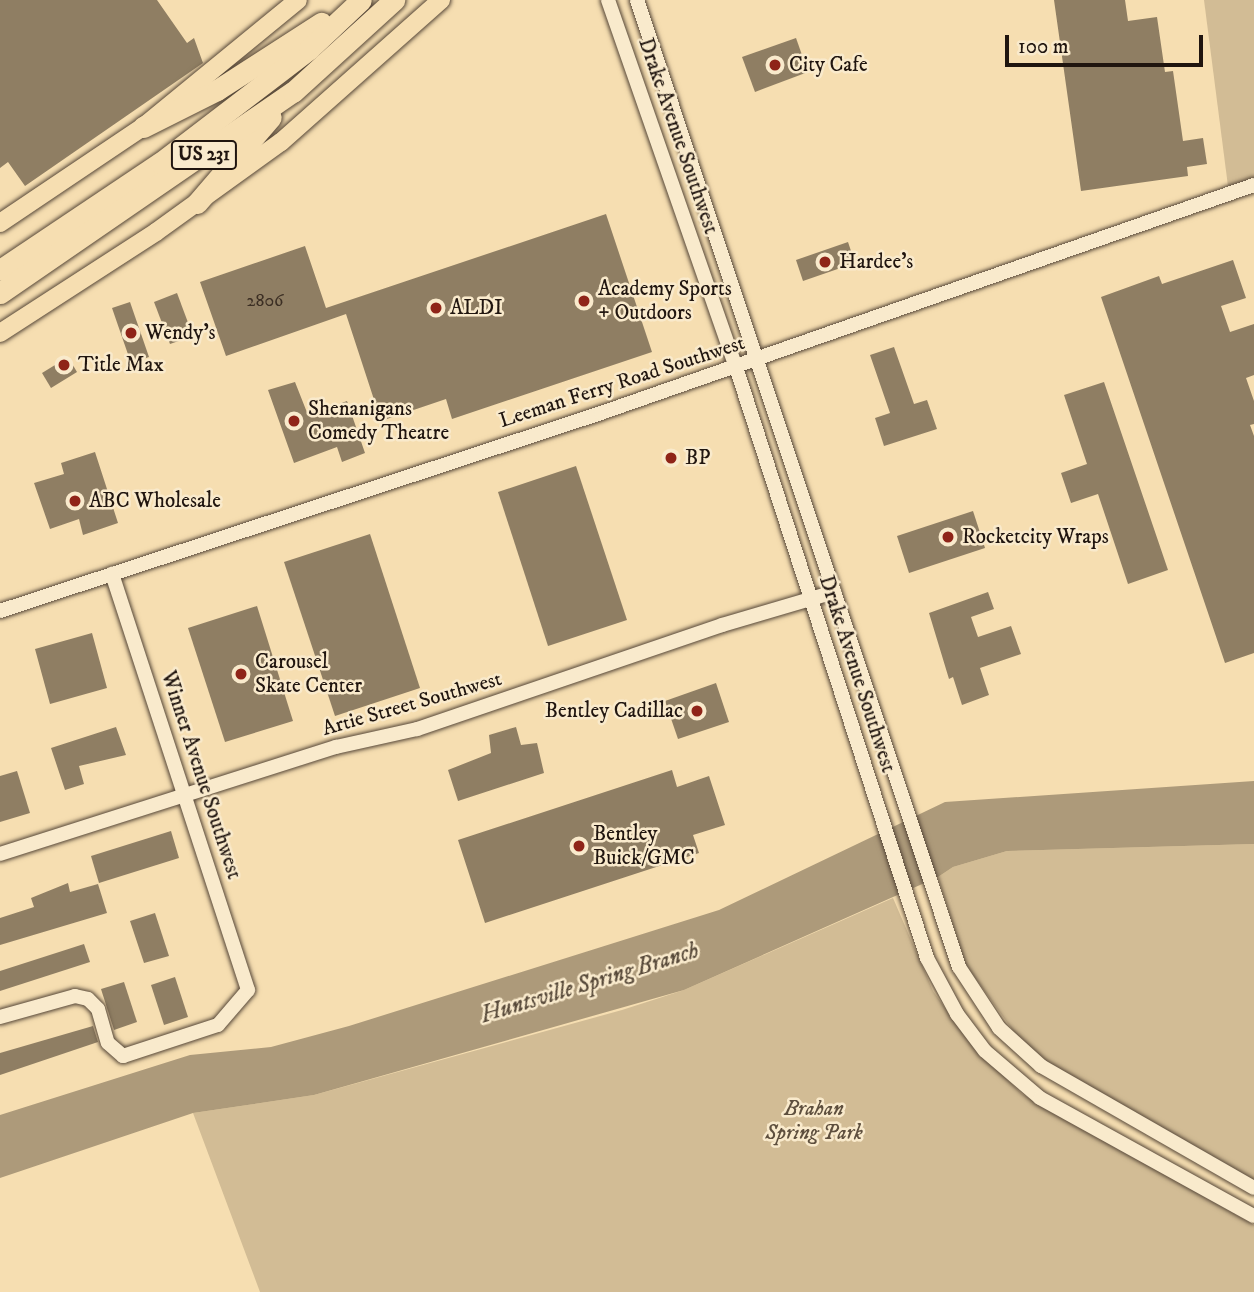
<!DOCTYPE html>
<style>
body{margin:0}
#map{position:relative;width:1254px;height:1292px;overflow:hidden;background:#f6deb1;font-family:"IM FELL DW Pica",serif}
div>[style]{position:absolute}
.green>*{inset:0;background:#d2bc95}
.water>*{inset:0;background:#ad9a7a}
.building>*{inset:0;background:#8f7e63}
.roads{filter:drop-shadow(0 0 2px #564738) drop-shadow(0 0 2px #564738)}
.minor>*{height:14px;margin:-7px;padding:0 7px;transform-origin:7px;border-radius:7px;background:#f9eacc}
.major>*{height:18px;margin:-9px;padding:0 9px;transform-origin:9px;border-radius:9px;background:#f6deb1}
.highway>*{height:21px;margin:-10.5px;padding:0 10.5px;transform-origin:10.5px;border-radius:10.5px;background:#f6deb1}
.dots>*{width:19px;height:19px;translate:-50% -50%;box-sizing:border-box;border:4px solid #f9eacc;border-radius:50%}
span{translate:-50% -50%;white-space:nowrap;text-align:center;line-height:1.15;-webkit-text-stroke:5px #f9eacc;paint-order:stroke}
.number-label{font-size:18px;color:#3c2f24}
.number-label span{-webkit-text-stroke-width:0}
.shield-label span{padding:2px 5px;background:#f9eacc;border:2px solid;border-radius:5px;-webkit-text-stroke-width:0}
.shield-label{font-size:19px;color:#20150f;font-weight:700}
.poi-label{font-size:21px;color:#20150f}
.left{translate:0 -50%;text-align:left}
.right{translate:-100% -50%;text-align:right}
.street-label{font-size:21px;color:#20150f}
.park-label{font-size:21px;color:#5e4f3e;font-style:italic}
.water-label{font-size:23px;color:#584a3a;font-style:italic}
.scale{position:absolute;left:1005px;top:35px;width:198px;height:32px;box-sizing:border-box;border:4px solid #20150f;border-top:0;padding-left:9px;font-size:21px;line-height:24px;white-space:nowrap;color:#20150f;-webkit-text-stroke:5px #f9eacc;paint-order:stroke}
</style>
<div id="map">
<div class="green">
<div style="clip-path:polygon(1204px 0,1254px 0,1254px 185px,1229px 194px)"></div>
<div style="clip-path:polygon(1254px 844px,1254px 1181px,1059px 1071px,1019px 1039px,966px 965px,938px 877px,953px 867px,1007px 851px)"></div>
<div style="clip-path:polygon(893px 898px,933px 991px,970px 1043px,1022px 1094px,1254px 1225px,1254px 1292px,260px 1292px,193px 1113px,314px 1095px,622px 1010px,684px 990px)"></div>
</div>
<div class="water">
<div style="clip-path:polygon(1254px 781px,1254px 844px,1007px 851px,953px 867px,938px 877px,684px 990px,314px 1095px,193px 1113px,0 1178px,0 1115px,190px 1055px,271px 1047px,349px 1026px,719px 910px,945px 802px)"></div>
</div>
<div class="building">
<div style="clip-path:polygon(0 0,157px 0,187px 43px,194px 38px,203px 63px,25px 186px,8px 162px,0 168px)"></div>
<div style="clip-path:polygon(1054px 0,1125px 0,1128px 21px,1157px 17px,1165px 72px,1173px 71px,1183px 141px,1203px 138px,1207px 164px,1187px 167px,1188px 176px,1081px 191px)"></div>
<div style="clip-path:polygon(796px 38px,808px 72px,755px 92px,742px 57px)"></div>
<div style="clip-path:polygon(606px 214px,652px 352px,452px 419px,446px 399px,381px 421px,346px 314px,226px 356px,200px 282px,305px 246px,326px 308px)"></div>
<div style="clip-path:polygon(848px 242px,855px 263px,803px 281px,796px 260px)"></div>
<div style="clip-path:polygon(1233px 260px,1246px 298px,1221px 306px,1230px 332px,1254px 324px,1254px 375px,1246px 378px,1254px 401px,1254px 424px,1250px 425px,1254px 436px,1254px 653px,1225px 663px,1101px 297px,1159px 276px,1162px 284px)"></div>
<div style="clip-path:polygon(177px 293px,193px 336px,170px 344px,154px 302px)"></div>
<div style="clip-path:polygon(130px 302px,149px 357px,131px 363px,112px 308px)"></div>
<div style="clip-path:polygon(894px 347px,914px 404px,927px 400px,937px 429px,884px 446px,875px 418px,890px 413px,870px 355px)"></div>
<div style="clip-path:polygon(68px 357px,77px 372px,51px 388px,42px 373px)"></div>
<div style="clip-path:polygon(295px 382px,308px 415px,347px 401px,365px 453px,342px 462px,337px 447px,294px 463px,268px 390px)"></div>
<div style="clip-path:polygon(1104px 382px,1168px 570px,1128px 584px,1098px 494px,1071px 503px,1061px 473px,1087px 464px,1064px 395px)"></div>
<div style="clip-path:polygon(95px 452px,118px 523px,83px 535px,79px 519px,50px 529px,34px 483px,64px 474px,61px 463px)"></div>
<div style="clip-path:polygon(576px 466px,627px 620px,548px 646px,498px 492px)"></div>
<div style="clip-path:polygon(973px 511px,985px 548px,909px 573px,897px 536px)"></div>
<div style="clip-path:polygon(370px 534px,420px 688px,335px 716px,284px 562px)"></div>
<div style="clip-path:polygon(988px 592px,994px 609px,971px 617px,978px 637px,1011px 626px,1021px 654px,980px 668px,989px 695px,962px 705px,953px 677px,949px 679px,929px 613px)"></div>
<div style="clip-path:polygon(257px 606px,293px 721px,225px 742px,188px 628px)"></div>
<div style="clip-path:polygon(92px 633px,107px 688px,50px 704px,35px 649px)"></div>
<div style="clip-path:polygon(716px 683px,729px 722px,678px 739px,665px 701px)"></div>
<div style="clip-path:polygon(116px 727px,126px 755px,79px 766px,84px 784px,65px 790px,51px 748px)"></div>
<div style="clip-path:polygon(516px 727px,521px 745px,537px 743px,544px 773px,458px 801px,448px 770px,491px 753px,489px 735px)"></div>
<div style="clip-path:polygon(672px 770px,677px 787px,709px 776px,725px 825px,693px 835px,699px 853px,485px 923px,458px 840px)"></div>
<div style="clip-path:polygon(17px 771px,30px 813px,0 822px,0 776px)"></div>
<div style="clip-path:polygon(171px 831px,179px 858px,99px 883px,91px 856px)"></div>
<div style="clip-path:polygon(68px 883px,70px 892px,98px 884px,107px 913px,0 945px,0 918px,34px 907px,31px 898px)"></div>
<div style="clip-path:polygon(155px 913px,169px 956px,144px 963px,130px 921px)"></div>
<div style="clip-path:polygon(84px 944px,90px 962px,0 991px,0 971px)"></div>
<div style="clip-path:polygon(175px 977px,188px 1017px,164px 1025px,151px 985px)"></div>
<div style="clip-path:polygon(124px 982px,137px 1022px,114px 1030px,101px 989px)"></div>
<div style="clip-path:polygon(93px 1026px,98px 1042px,0 1075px,0 1053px)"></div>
</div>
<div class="roads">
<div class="minor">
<div style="left:608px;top:0;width:389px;rotate:70.8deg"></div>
<div style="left:736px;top:367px;width:621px;rotate:72.09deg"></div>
<div style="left:927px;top:958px;width:64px;rotate:61.8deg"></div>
<div style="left:957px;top:1014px;width:46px;rotate:52.9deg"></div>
<div style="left:985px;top:1051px;width:72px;rotate:40.5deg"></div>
<div style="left:1040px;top:1098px;width:244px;rotate:28.9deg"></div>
<div style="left:637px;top:0;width:1019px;rotate:71.58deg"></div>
<div style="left:959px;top:967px;width:73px;rotate:56.7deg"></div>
<div style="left:999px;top:1028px;width:57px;rotate:42.1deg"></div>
<div style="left:1041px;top:1066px;width:245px;rotate:29.8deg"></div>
<div style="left:0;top:611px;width:633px;rotate:-18.23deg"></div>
<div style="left:601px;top:413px;width:692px;rotate:-19.25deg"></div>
<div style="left:0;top:854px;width:353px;rotate:-17.7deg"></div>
<div style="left:336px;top:747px;width:83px;rotate:-12.5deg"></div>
<div style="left:417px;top:729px;width:322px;rotate:-18.8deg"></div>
<div style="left:722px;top:625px;width:117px;rotate:-16.4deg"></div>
<div style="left:0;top:1017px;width:78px;rotate:-15.6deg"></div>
<div style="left:75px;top:996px;width:13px;rotate:13deg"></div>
<div style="left:88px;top:999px;width:14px;rotate:45deg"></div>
<div style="left:98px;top:1009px;width:35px;rotate:74deg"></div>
<div style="left:108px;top:1043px;width:20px;rotate:41deg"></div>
<div style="left:123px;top:1056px;width:100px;rotate:-18.1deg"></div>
<div style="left:218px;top:1025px;width:46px;rotate:-49.4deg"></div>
<div style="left:248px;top:990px;width:438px;rotate:-108.1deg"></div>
</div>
<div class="major">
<div style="left:0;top:223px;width:172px;rotate:-33.9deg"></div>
<div style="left:143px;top:127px;width:200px;rotate:-39.3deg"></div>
<div style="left:0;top:333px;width:186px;rotate:-32.9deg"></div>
<div style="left:156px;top:232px;width:154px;rotate:-35.8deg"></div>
<div style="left:281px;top:142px;width:214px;rotate:-41.6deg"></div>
</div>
<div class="highway">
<div style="left:143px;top:127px;width:83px;rotate:-26.6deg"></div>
<div style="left:217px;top:90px;width:124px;rotate:-32.8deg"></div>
<div style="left:197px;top:203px;width:113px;rotate:-49.3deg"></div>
<div style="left:0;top:270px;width:192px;rotate:-33.8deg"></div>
<div style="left:160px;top:163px;width:188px;rotate:-37.4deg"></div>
<div style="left:309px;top:49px;width:71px;rotate:-43.3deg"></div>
<div style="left:0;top:293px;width:355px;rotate:-34.5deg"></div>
<div style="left:293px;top:92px;width:137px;rotate:-42.3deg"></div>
</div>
</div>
<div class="dots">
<div style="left:775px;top:65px;background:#8f2418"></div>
<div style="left:825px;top:262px;background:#8f2418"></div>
<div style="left:584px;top:301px;background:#8f2418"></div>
<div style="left:436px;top:308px;background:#8f2418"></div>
<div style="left:131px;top:333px;background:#8f2418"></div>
<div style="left:64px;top:365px;background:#8f2418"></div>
<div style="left:294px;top:421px;background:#8f2418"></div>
<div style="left:671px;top:458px;background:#8f2418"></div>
<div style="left:75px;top:501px;background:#8f2418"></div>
<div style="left:948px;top:537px;background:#8f2418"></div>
<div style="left:241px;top:674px;background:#8f2418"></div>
<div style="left:697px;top:711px;background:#8f2418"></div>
<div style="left:579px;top:846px;background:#8f2418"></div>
</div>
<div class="number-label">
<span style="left:265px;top:301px">2806</span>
</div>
<div class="shield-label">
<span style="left:204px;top:155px">US 231</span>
</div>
<div class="poi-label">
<span class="left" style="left:789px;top:65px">City Cafe</span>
<span class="left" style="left:839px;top:262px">Hardee's</span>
<span class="left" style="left:598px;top:301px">Academy Sports<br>+ Outdoors</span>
<span class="left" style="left:450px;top:308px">ALDI</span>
<span class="left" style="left:145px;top:333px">Wendy's</span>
<span class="left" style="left:78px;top:365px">Title Max</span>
<span class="left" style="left:308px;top:421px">Shenanigans<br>Comedy Theatre</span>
<span class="left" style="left:685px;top:458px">BP</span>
<span class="left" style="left:89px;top:501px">ABC Wholesale</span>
<span class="left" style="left:962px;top:537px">Rocketcity Wraps</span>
<span class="left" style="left:255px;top:674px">Carousel<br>Skate Center</span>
<span class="right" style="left:683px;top:711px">Bentley Cadillac</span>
<span class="left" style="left:593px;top:846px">Bentley<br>Buick/GMC</span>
</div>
<div class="street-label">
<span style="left:678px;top:136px;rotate:71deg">Drake Avenue Southwest</span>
<span style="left:622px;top:382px;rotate:-18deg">Leeman Ferry Road Southwest</span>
<span style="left:857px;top:674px;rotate:72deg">Drake Avenue Southwest</span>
<span style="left:412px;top:704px;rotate:-16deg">Artie Street Southwest</span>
<span style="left:201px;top:775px;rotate:72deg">Winner Avenue Southwest</span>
</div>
<div class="park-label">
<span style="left:814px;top:1121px">Brahan<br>Spring Park</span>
</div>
<div class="water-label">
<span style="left:590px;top:984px;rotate:-17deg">Huntsville Spring Branch</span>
</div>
<div class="scale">100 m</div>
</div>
